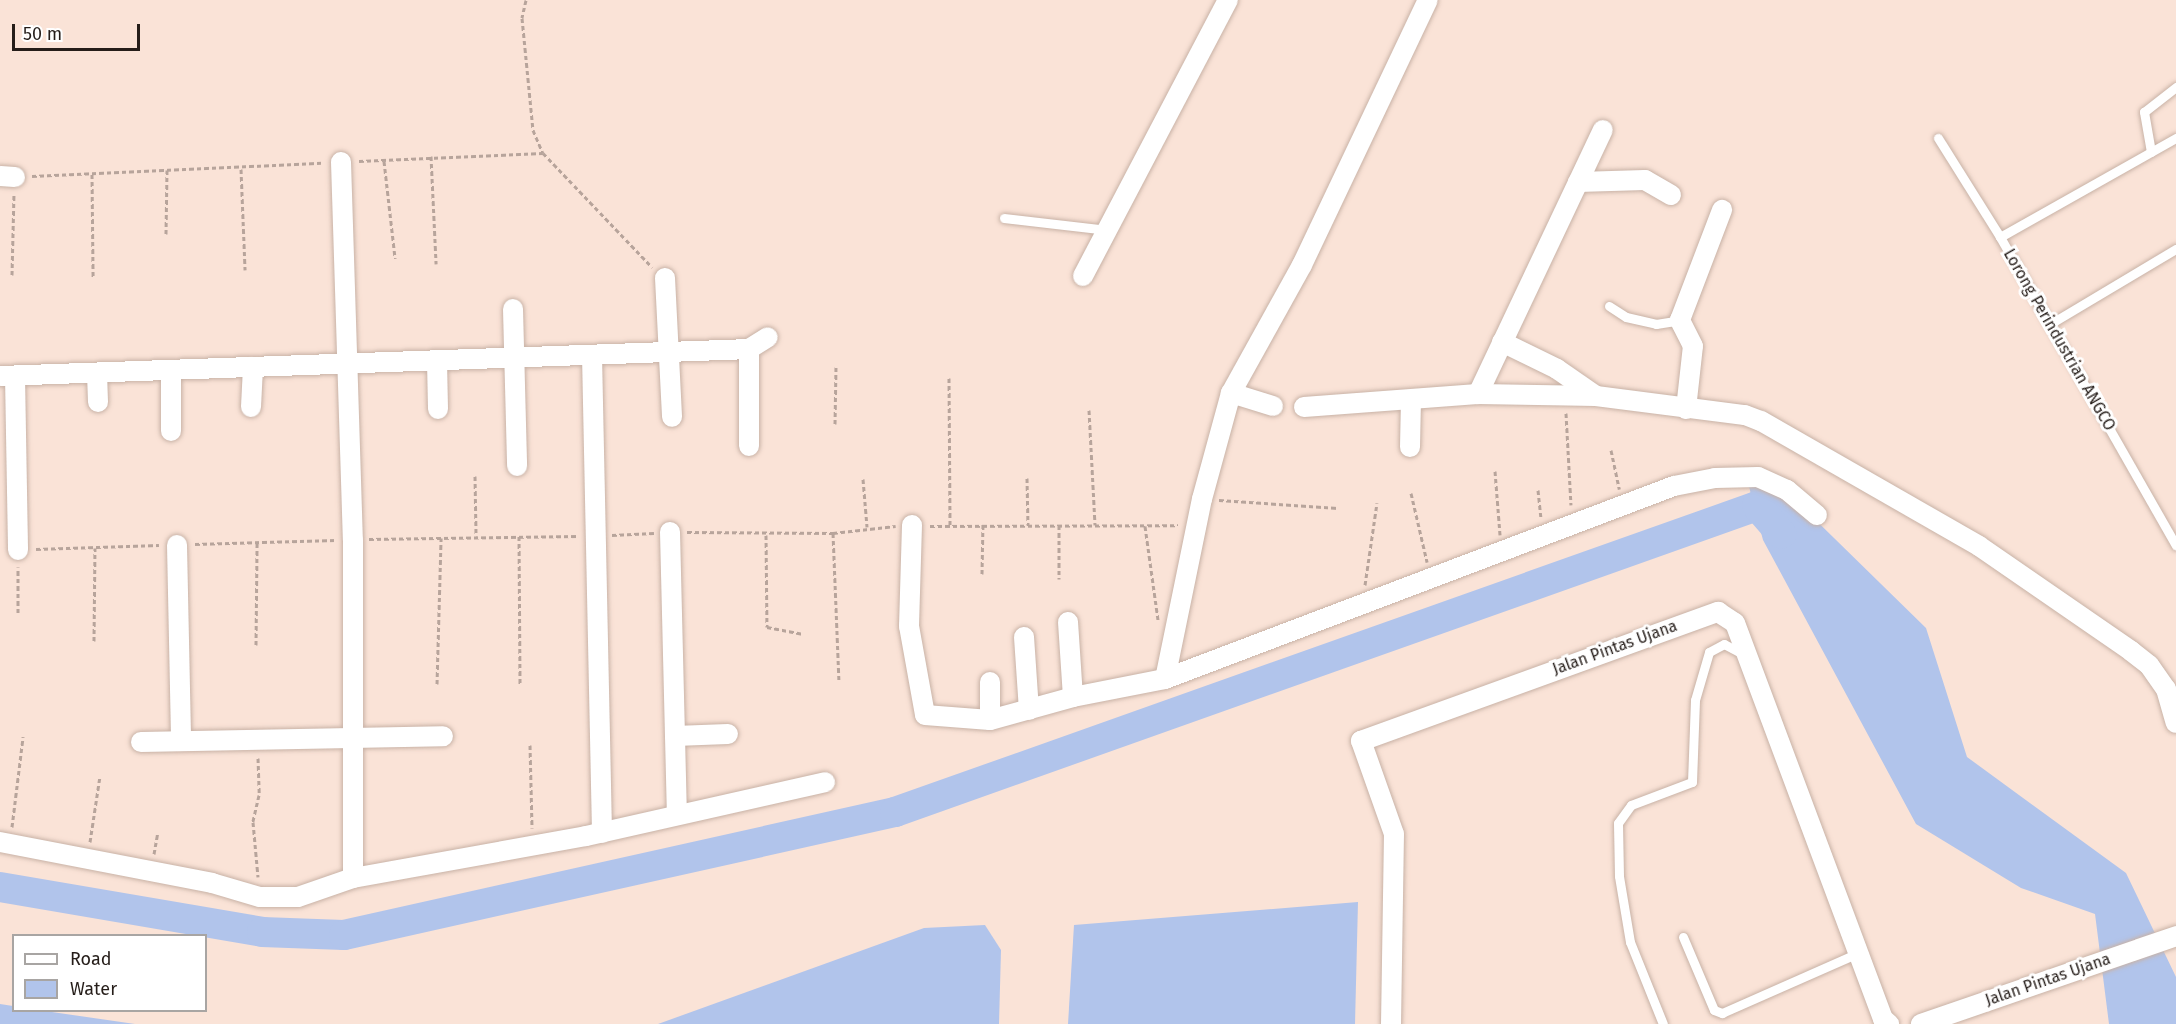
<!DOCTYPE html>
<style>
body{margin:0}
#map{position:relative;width:2176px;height:1024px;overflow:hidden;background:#fae3d7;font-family:"Fira Sans",sans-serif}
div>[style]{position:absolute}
.water>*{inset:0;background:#b1c4eb}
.river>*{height:30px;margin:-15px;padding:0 15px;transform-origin:15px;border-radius:15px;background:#b1c4eb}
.path>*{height:3px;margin-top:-1.5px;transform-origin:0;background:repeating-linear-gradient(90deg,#b7a49b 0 4.5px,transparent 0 7.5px)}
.roads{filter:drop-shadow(0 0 2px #c8b2a6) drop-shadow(0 0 2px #c8b2a6)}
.lane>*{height:9px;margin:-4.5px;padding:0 4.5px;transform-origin:4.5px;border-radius:4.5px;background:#fff}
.street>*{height:20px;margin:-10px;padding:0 10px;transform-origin:10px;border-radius:10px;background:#fff}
span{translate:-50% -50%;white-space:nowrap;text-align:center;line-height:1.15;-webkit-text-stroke:6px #fff;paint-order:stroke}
.street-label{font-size:16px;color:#251d19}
.legend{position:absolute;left:12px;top:934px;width:195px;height:78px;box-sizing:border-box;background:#fff;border:2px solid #a8a5a3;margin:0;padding:8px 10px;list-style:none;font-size:18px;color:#251d19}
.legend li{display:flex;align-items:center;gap:12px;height:30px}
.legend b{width:30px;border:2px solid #a8a5a3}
.scale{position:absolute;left:12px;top:24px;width:128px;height:27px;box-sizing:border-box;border:3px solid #251d19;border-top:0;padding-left:8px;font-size:18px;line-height:21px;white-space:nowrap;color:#251d19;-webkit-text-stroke:4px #fff;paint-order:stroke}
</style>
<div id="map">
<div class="water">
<div style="clip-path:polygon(1747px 479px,1788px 493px,1926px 628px,1967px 757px,2126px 873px,2176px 977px,2176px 1024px,2109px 1024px,2095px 914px,2021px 888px,1916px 824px,1763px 540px)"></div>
<div style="clip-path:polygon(1358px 902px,1355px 1024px,1068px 1024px,1074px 925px)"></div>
<div style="clip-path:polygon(985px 925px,1001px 950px,999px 1024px,658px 1024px,924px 928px)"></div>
<div style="clip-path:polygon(0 1004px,13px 1006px,14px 1010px,45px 1011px,135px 1024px,0 1024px)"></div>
</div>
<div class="river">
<div style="left:0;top:887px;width:266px;rotate:9.7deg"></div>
<div style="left:262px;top:932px;width:82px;rotate:2.1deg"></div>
<div style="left:344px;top:935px;width:565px;rotate:-12.58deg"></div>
<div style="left:895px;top:812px;width:915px;rotate:-19.54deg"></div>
<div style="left:1757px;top:506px;width:37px;rotate:49deg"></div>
</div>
<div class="path">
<div style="left:526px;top:0;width:18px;rotate:103deg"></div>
<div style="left:522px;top:18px;width:113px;rotate:84.4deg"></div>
<div style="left:533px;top:130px;width:25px;rotate:67deg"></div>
<div style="left:543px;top:153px;width:158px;rotate:46.3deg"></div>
<div style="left:431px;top:156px;width:108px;rotate:87.3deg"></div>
<div style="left:359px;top:161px;width:184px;rotate:-2.5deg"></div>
<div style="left:384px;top:161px;width:98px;rotate:83.5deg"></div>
<div style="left:241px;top:169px;width:101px;rotate:87.7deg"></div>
<div style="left:92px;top:174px;width:103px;rotate:89.4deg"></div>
<div style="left:32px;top:176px;width:290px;rotate:-2.6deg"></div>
<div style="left:166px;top:234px;width:64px;rotate:-89.1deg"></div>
<div style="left:12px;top:275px;width:82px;rotate:-88.6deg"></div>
<div style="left:949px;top:378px;width:149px;rotate:89.6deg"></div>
<div style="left:1089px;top:410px;width:115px;rotate:87deg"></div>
<div style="left:1566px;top:413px;width:92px;rotate:86.9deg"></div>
<div style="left:835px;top:424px;width:57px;rotate:-89deg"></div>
<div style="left:1611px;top:450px;width:40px;rotate:78deg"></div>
<div style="left:1495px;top:471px;width:64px;rotate:85.5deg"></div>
<div style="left:475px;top:476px;width:60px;rotate:89deg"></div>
<div style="left:1027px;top:478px;width:47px;rotate:88.8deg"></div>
<div style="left:863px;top:479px;width:48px;rotate:85.2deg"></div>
<div style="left:1538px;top:490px;width:28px;rotate:84deg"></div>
<div style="left:1411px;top:493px;width:71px;rotate:76.9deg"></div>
<div style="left:1219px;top:500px;width:119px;rotate:3.8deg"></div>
<div style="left:1059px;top:525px;width:54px;rotate:90deg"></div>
<div style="left:930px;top:526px;width:248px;rotate:-0.2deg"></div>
<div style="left:1145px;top:526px;width:95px;rotate:82.1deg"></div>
<div style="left:687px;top:532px;width:146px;rotate:0.4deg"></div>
<div style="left:833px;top:533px;width:63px;rotate:-6.3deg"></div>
<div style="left:833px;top:533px;width:149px;rotate:87.7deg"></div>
<div style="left:612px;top:535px;width:42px;rotate:-2.7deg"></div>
<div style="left:766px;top:535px;width:92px;rotate:89.4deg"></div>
<div style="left:767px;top:627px;width:37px;rotate:11deg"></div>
<div style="left:519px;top:536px;width:149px;rotate:89.6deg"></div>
<div style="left:369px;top:539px;width:210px;rotate:-0.8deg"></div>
<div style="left:195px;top:544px;width:141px;rotate:-1.6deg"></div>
<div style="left:36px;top:549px;width:123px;rotate:-1.9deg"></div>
<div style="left:982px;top:574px;width:50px;rotate:-88.9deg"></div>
<div style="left:1365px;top:585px;width:83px;rotate:-81.7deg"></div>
<div style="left:18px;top:613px;width:46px;rotate:-90deg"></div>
<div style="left:94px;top:641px;width:93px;rotate:-89.4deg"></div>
<div style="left:256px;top:645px;width:103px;rotate:-89.4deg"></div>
<div style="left:437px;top:684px;width:146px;rotate:-88.4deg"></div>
<div style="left:530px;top:745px;width:83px;rotate:88.6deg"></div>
<div style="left:258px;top:758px;width:37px;rotate:88deg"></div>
<div style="left:259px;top:795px;width:28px;rotate:103deg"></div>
<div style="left:253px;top:822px;width:55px;rotate:84.8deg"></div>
<div style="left:12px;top:827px;width:91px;rotate:-83deg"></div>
<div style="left:90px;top:842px;width:67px;rotate:-81.4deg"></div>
<div style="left:154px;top:854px;width:22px;rotate:-80deg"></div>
</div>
<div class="roads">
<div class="lane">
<div style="left:1938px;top:138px;width:117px;rotate:57.9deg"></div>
<div style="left:2000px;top:237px;width:355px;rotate:60.3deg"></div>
<div style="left:2151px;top:152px;width:41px;rotate:-99.9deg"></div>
<div style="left:2144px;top:112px;width:41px;rotate:-38deg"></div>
<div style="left:1004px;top:218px;width:104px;rotate:6.6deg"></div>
<div style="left:2000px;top:237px;width:202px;rotate:-29.4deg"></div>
<div style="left:1609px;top:306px;width:20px;rotate:33deg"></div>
<div style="left:1626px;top:317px;width:31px;rotate:13deg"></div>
<div style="left:1656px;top:324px;width:24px;rotate:-9deg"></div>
<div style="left:2050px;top:324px;width:147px;rotate:-30.8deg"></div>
<div style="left:1683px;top:937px;width:79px;rotate:67deg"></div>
<div style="left:1714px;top:1010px;width:9px;rotate:21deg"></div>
<div style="left:1722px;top:1013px;width:149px;rotate:-23.8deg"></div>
<div style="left:1663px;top:1024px;width:88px;rotate:-111.9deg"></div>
<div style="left:1630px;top:942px;width:67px;rotate:-99.5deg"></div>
<div style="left:1619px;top:876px;width:53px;rotate:-91.1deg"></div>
<div style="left:1618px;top:823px;width:22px;rotate:-54deg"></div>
<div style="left:1631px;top:805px;width:65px;rotate:-20.7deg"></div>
<div style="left:1692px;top:782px;width:82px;rotate:-87.9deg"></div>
<div style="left:1695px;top:700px;width:50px;rotate:-73.7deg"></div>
<div style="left:1709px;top:652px;width:17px;rotate:-28deg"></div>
<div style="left:1724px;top:644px;width:21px;rotate:28deg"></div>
</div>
<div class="street">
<div style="left:341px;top:162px;width:378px;rotate:88.2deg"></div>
<div style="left:353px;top:540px;width:338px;rotate:90deg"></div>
<div style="left:0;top:176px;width:15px;rotate:4deg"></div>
<div style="left:1578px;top:182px;width:67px;rotate:-1.7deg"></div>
<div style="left:1645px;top:180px;width:30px;rotate:30deg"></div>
<div style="left:1083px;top:276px;width:312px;rotate:-62.3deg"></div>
<div style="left:665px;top:278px;width:139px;rotate:87.1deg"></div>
<div style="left:513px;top:309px;width:157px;rotate:88.5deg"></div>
<div style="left:1502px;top:342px;width:61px;rotate:26.1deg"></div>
<div style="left:1557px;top:369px;width:47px;rotate:34.7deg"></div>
<div style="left:749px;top:349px;width:97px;rotate:90deg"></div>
<div style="left:592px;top:355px;width:478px;rotate:88.8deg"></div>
<div style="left:437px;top:361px;width:48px;rotate:88.8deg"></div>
<div style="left:171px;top:370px;width:61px;rotate:90deg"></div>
<div style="left:97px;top:373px;width:29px;rotate:88deg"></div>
<div style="left:0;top:376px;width:749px;rotate:-2.06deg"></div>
<div style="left:749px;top:349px;width:22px;rotate:-32deg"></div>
<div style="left:15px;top:376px;width:174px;rotate:89deg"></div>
<div style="left:1231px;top:393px;width:44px;rotate:17.2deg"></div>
<div style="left:1478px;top:394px;width:292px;rotate:-64.7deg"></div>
<div style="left:251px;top:407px;width:40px;rotate:-87.1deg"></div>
<div style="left:1304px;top:407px;width:174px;rotate:-4.3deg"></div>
<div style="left:1478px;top:394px;width:118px;rotate:1deg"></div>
<div style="left:1596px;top:396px;width:150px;rotate:7.3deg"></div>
<div style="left:1745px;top:415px;width:17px;rotate:21deg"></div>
<div style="left:1761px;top:421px;width:251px;rotate:29.8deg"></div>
<div style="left:1979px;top:546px;width:185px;rotate:34.6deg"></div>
<div style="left:2131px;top:651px;width:23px;rotate:38deg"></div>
<div style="left:2149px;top:665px;width:29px;rotate:55deg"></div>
<div style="left:2166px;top:689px;width:35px;rotate:74deg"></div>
<div style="left:1686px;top:409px;width:63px;rotate:-83.7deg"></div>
<div style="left:1693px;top:346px;width:29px;rotate:-117deg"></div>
<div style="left:1680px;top:320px;width:118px;rotate:-69.1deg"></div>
<div style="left:1410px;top:447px;width:47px;rotate:-88.8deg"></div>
<div style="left:912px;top:525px;width:101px;rotate:91.7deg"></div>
<div style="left:909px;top:626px;width:90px;rotate:79.8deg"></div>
<div style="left:925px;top:715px;width:65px;rotate:4.4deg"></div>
<div style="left:990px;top:720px;width:86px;rotate:-15.5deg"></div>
<div style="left:1073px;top:697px;width:94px;rotate:-11.1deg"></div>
<div style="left:1165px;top:679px;width:184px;rotate:-78.4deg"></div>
<div style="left:1202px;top:499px;width:110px;rotate:-74.7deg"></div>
<div style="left:1231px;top:393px;width:146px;rotate:-61deg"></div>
<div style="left:1302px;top:265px;width:293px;rotate:-64.6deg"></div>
<div style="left:670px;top:532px;width:282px;rotate:88.6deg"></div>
<div style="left:177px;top:545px;width:196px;rotate:88.8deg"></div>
<div style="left:1068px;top:622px;width:75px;rotate:86.2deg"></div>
<div style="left:1024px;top:637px;width:73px;rotate:86.1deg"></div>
<div style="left:1165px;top:679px;width:544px;rotate:-20.77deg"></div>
<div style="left:1674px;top:486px;width:42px;rotate:-11deg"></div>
<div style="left:1715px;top:478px;width:43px;rotate:-1.3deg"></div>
<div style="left:1758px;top:477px;width:32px;rotate:24deg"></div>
<div style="left:1787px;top:490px;width:39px;rotate:40deg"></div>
<div style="left:990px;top:682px;width:38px;rotate:90deg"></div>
<div style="left:675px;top:736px;width:53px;rotate:-2.2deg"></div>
<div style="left:141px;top:742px;width:302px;rotate:-1.1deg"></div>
<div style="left:0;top:842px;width:216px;rotate:10.9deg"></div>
<div style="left:212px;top:883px;width:50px;rotate:16.3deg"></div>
<div style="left:260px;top:897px;width:38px"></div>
<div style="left:298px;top:897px;width:58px;rotate:-19.1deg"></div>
<div style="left:353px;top:878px;width:237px;rotate:-10.2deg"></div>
<div style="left:586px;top:836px;width:245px;rotate:-12.7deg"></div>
<div style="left:1391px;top:1024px;width:190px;rotate:-89.1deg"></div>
<div style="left:1394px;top:834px;width:99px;rotate:-109.5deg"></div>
<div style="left:1361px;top:741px;width:380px;rotate:-19.9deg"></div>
<div style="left:1718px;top:612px;width:20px;rotate:33deg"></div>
<div style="left:1735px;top:623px;width:423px;rotate:69.5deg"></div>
<div style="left:1883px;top:1019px;width:8px;rotate:40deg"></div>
<div style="left:1921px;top:1024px;width:270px;rotate:-19deg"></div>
</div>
</div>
<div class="street-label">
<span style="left:2059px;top:340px;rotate:60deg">Lorong Perindustrian ANGCO</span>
<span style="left:1615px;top:648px;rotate:-20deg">Jalan Pintas Ujana</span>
<span style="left:2048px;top:980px;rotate:-19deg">Jalan Pintas Ujana</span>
</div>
<ul class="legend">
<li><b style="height:8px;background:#fff"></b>Road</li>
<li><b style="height:16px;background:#b1c4eb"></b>Water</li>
</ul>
<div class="scale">50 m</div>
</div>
